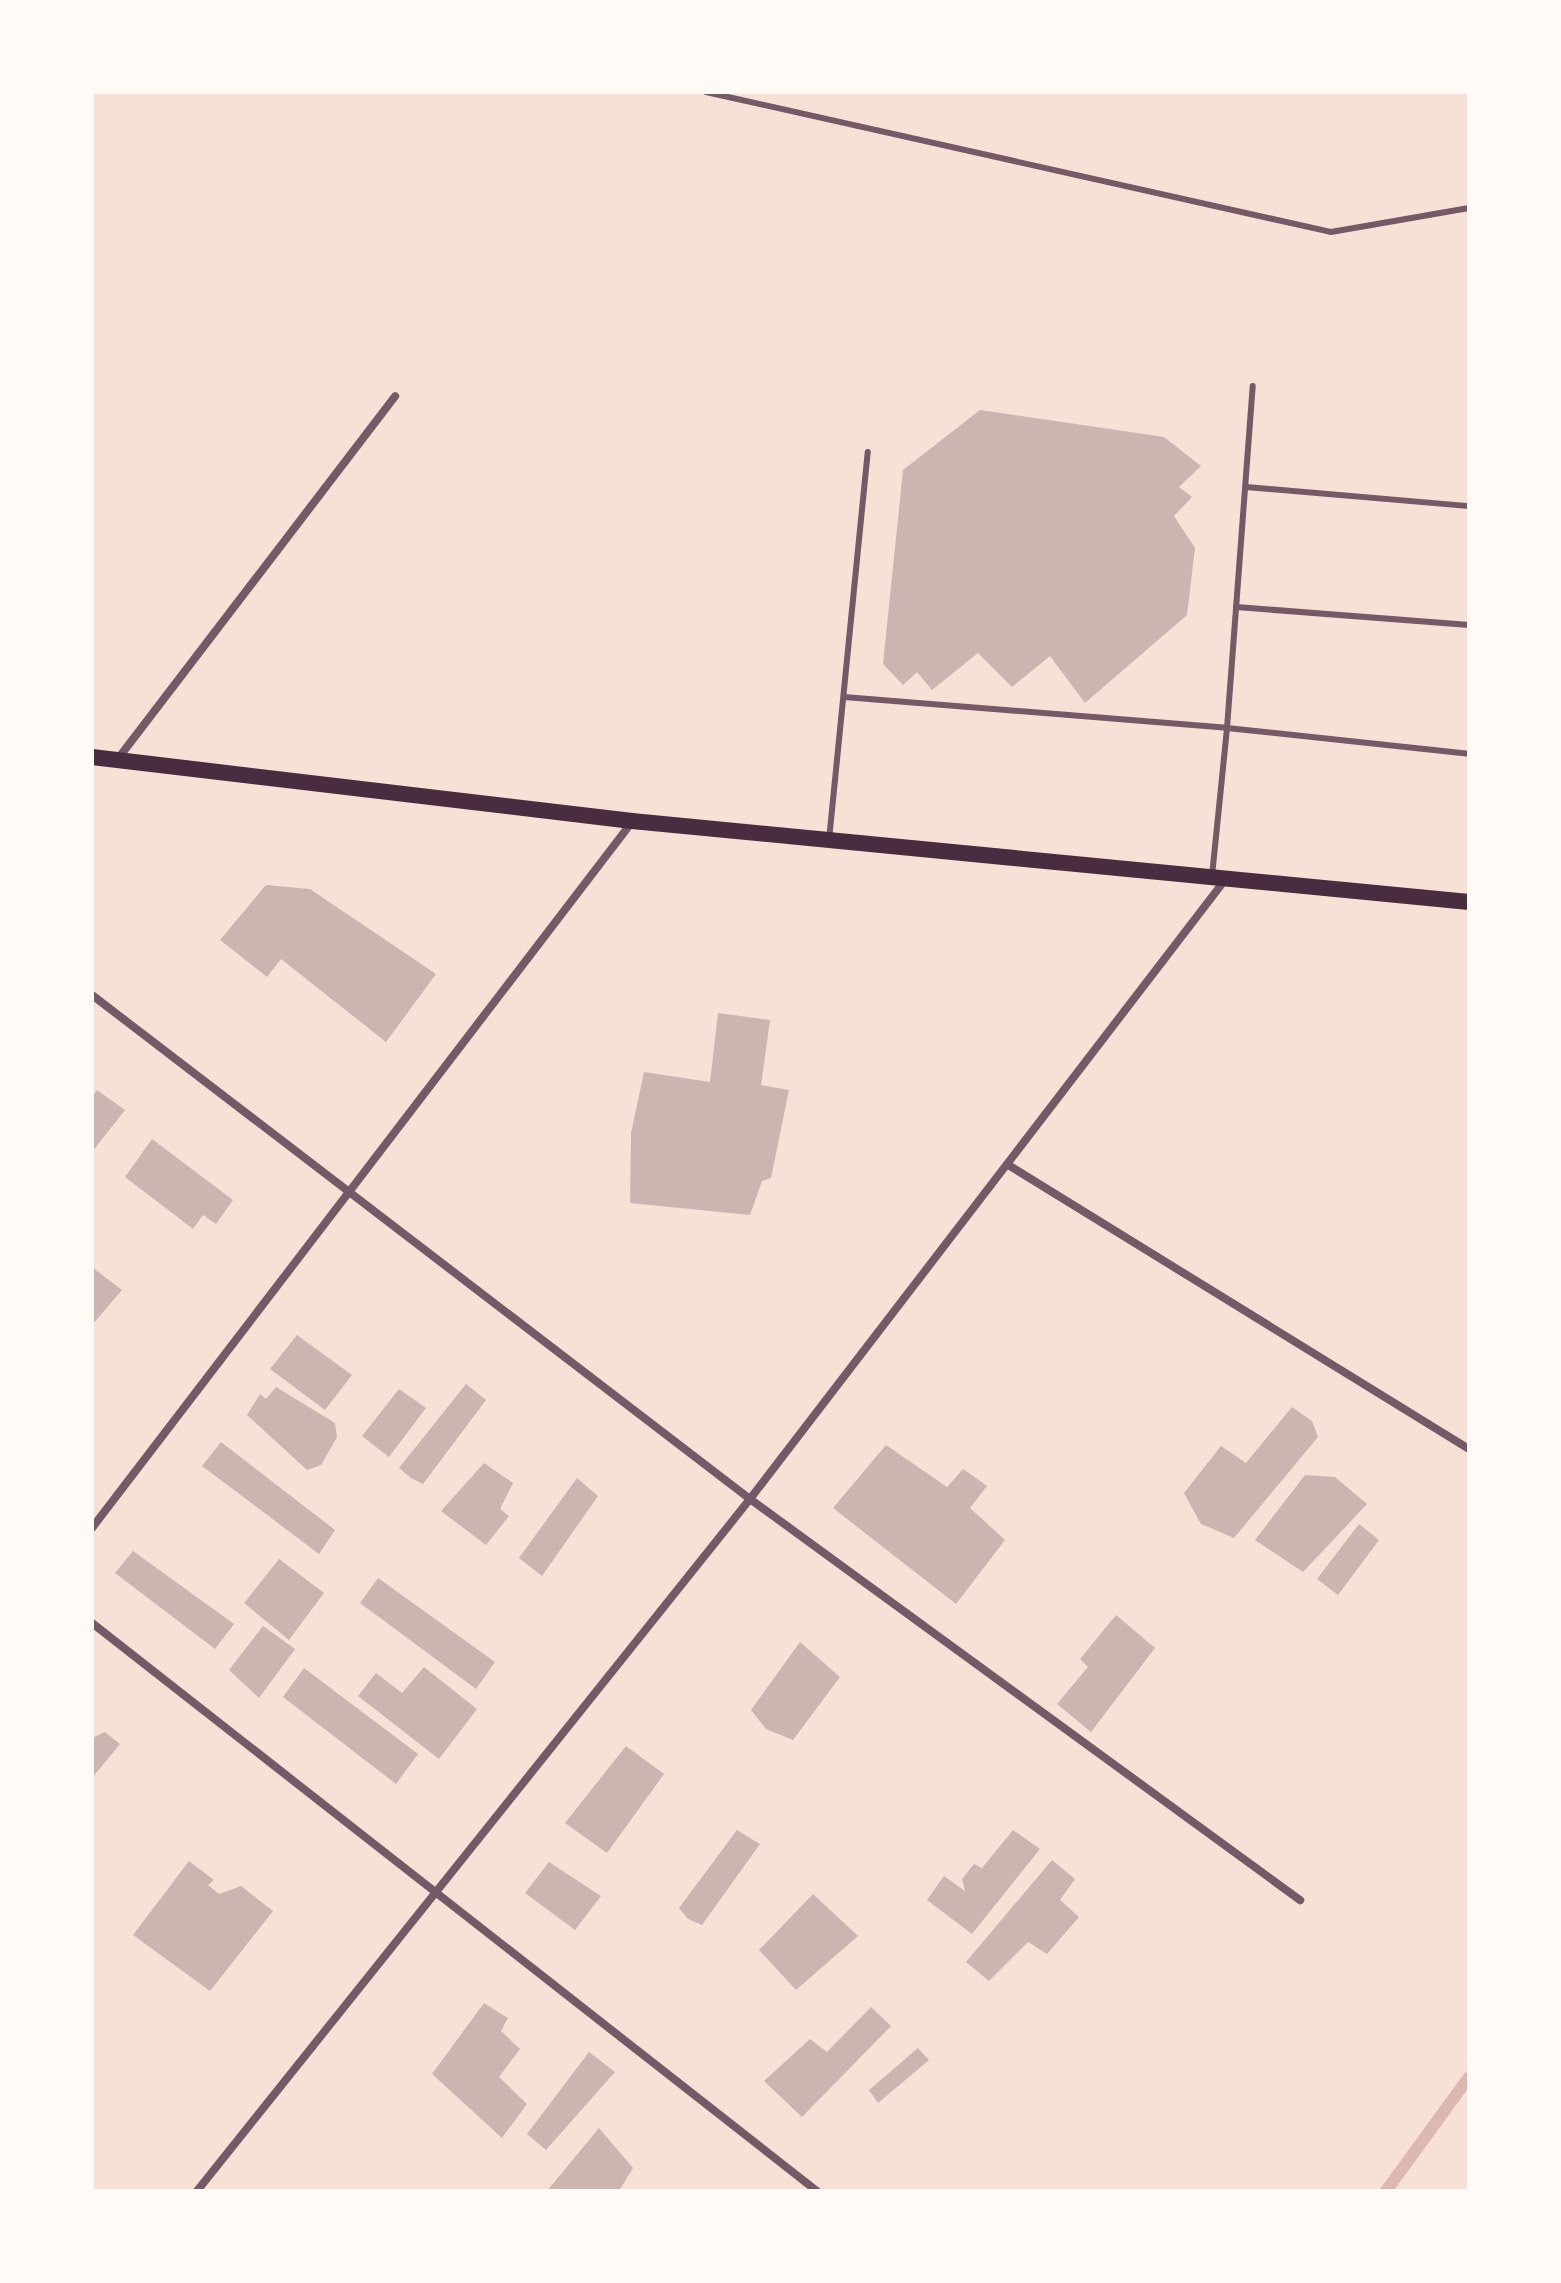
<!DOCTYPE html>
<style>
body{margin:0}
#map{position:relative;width:1561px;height:2283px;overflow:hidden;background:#f7e1d7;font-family:Raleway,sans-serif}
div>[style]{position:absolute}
.stream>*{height:12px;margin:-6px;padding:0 6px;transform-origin:6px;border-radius:6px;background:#dcb8b0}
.building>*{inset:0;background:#ccb4b1}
.service>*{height:6px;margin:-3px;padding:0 3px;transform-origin:3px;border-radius:3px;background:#755966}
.minor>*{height:8px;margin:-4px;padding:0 4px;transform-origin:4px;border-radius:4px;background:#755966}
.secondary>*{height:16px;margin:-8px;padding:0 8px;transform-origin:8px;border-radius:8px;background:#4a2c40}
span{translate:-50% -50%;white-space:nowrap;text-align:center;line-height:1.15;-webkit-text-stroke:8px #fffaf5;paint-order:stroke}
.frame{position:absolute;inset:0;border:94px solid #fffaf5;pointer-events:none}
</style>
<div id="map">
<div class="stream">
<div style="left:1386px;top:2191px;width:141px;rotate:-53.9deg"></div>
</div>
<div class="building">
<div style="clip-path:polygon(980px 410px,1164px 437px,1201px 466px,1179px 487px,1192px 497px,1174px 516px,1195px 548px,1187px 615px,1085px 703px,1050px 656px,1012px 687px,978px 653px,932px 690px,917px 672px,903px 685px,883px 664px,903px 470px)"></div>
<div style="clip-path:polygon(266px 885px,310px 889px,436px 974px,386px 1042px,281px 959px,267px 977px,220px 940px)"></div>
<div style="clip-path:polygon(718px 1013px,770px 1020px,761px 1085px,789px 1090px,771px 1178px,762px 1181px,750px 1215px,630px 1203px,631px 1133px,644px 1072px,710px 1082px)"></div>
<div style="clip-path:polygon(97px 1090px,125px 1110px,92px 1152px,92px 1097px)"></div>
<div style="clip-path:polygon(152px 1139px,233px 1200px,216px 1224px,203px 1215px,193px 1229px,125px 1177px)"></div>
<div style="clip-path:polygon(92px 1267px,122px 1290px,92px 1325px)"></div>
<div style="clip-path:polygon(297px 1335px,352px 1375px,325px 1410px,270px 1369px)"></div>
<div style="clip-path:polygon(466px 1384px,486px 1400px,423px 1484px,411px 1478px,399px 1468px)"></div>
<div style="clip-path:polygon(276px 1387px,335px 1423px,337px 1437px,321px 1465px,307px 1470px,247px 1415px,260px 1394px,266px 1399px)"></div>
<div style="clip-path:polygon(399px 1389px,426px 1408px,389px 1457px,362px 1436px)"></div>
<div style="clip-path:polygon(1292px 1407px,1312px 1421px,1318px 1437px,1234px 1538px,1201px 1524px,1184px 1493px,1221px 1446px,1246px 1463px)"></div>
<div style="clip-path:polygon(221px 1442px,335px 1530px,319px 1554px,202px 1466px)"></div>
<div style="clip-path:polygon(886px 1445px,947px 1487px,963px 1469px,987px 1486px,970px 1508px,1005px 1540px,956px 1604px,833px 1508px)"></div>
<div style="clip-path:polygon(484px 1463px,513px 1483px,500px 1509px,509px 1516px,486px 1545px,441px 1511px)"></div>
<div style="clip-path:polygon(1305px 1475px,1335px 1477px,1367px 1504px,1303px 1572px,1255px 1540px)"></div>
<div style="clip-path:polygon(577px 1478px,598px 1496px,542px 1576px,519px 1558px)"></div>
<div style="clip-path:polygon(1359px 1524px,1379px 1540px,1338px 1595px,1317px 1579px)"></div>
<div style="clip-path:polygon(133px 1551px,234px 1624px,215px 1649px,115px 1573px)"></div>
<div style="clip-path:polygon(279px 1559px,324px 1593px,289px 1640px,244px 1603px)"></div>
<div style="clip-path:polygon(378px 1578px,495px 1662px,476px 1689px,360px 1603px)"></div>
<div style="clip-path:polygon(1116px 1615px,1155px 1648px,1091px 1732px,1057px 1704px,1088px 1667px,1080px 1659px)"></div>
<div style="clip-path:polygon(263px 1626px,295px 1649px,259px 1698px,229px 1670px)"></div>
<div style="clip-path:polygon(800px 1642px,840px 1677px,793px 1740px,766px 1729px,751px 1710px)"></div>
<div style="clip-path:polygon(424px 1667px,477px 1709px,439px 1759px,358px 1696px,376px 1673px,402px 1693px)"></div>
<div style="clip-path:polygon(304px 1668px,418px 1754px,396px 1784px,283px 1697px)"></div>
<div style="clip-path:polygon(105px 1732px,120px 1744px,92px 1778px,92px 1738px)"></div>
<div style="clip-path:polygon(626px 1746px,664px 1774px,607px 1853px,565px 1823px)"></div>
<div style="clip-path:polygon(737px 1830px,760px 1844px,702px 1925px,688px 1919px,679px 1908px)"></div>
<div style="clip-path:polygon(1013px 1830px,1040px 1849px,972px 1934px,927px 1900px,944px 1876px,965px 1891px,962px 1879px,974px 1864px,982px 1868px)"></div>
<div style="clip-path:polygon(1052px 1860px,1075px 1879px,1060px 1900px,1079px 1917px,1047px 1954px,1028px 1942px,989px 1981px,966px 1962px)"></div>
<div style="clip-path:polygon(189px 1861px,214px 1880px,208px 1885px,219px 1894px,241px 1886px,273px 1911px,210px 1991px,133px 1935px)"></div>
<div style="clip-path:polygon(549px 1862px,601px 1896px,575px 1930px,525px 1893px)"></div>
<div style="clip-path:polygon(813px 1894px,858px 1936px,796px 1990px,759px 1950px)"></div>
<div style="clip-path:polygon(484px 2003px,508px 2018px,501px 2031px,520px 2049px,499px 2077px,527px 2104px,502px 2138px,432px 2074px)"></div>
<div style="clip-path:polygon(871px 2007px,891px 2026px,802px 2117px,764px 2081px,810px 2039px,827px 2052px)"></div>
<div style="clip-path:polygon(918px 2048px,929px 2060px,878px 2103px,869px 2090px)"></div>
<div style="clip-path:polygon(589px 2052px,615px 2072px,546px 2150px,527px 2134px)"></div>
<div style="clip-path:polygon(599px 2128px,633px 2168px,619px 2191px,547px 2191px)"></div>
</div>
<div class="service">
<div style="left:706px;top:92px;width:640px;rotate:12.63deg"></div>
<div style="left:1331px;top:232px;width:140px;rotate:-9.9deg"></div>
<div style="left:1246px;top:487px;width:224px;rotate:4.9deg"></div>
<div style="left:1236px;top:607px;width:234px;rotate:4.4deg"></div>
<div style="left:844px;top:697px;width:384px;rotate:4.6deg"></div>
<div style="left:1227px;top:728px;width:343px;rotate:-85.7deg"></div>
<div style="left:829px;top:840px;width:390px;rotate:-84.3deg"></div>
<div style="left:1212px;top:876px;width:149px;rotate:-84.2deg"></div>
<div style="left:1227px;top:728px;width:243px;rotate:6.1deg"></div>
</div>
<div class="minor">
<div style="left:117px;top:760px;width:458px;rotate:-52.6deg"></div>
<div style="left:92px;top:995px;width:829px;rotate:37.45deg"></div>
<div style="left:750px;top:1499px;width:681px;rotate:36.1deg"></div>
<div style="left:1010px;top:1166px;width:539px;rotate:31.66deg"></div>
<div style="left:92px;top:1528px;width:889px;rotate:-52.59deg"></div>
<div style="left:92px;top:1623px;width:921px;rotate:38.08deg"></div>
<div style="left:197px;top:2191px;width:886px;rotate:-51.37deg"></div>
<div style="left:750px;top:1499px;width:780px;rotate:-52.5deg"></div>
</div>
<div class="secondary">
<div style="left:92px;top:757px;width:544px;rotate:6.76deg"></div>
<div style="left:632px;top:821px;width:841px;rotate:5.53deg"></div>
</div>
<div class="frame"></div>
</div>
